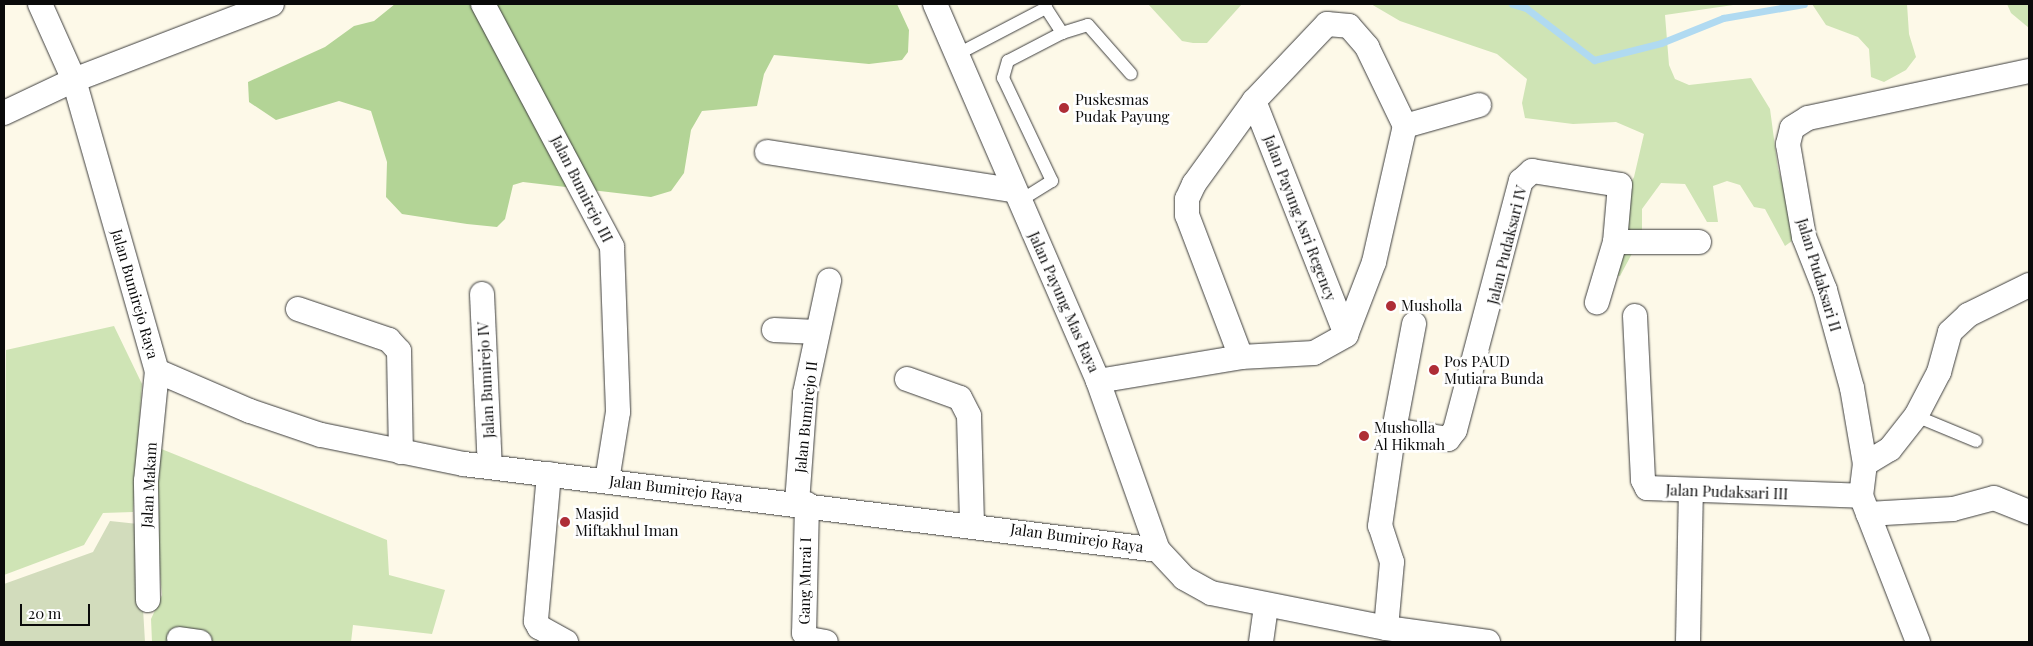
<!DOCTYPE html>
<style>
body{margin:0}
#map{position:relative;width:2033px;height:646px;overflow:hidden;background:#fdf9e8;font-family:"Playfair Display",serif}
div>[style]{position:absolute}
.green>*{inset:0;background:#cfe4b5}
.forest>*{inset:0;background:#b3d496}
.cemetery>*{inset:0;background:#d2dcbc}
.stream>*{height:7px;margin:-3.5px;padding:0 3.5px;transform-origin:3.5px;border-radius:3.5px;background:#b0daf1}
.roads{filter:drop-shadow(0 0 1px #3d3d3d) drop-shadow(0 0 1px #3d3d3d)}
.lane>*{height:12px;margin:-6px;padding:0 6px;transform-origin:6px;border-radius:6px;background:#fff}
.street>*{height:24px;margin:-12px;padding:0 12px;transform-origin:12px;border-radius:12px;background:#fff}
.dots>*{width:14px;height:14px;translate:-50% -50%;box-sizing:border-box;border:2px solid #fff;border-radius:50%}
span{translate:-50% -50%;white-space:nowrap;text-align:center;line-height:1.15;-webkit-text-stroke:5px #fff;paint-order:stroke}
.poi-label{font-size:15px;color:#0a0a0a}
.left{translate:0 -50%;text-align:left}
.street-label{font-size:15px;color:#0a0a0a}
.frame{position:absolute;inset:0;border:5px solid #0a0a0a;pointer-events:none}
.scale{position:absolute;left:20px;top:604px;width:70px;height:22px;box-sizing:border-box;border:2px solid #0a0a0a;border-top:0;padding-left:6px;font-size:15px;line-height:18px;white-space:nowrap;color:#0a0a0a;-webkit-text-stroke:4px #fff;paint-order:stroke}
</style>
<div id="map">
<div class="green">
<div style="clip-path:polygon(1148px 4px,1242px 4px,1207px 43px,1193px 43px,1182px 41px)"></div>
<div style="clip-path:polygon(1371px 4px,1740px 4px,1665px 15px,1669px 65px,1675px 79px,1689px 85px,1751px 78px,1770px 109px,1778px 169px,1797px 227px,1796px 238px,1785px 246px,1765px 209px,1754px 207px,1740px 185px,1727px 181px,1713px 186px,1718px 222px,1707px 222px,1685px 184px,1661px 183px,1642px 209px,1642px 235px,1620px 276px,1604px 274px,1614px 213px,1634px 177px,1644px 134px,1616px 122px,1573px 124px,1525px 118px,1522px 103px,1527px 79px,1497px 54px,1400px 21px)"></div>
<div style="clip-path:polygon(1812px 4px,1907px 4px,1909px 34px,1916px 57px,1906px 70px,1884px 82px,1871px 77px,1869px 49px,1858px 37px,1826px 25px)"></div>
<div style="clip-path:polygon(2007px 4px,2029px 4px,2029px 28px,2011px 13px)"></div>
<div style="clip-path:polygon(114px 326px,142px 384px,133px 512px,103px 513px,84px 545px,4px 575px,6px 350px)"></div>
<div style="clip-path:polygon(159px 448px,387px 540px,389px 575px,445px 590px,432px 634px,353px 625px,351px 642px,152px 642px,151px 619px,162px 595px,151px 474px)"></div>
</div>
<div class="forest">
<div style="clip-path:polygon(395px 4px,897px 4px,909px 30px,908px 52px,902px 60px,869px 64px,774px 55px,764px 74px,757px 106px,702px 111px,691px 130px,684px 173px,671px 191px,651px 197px,523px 182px,513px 185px,505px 219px,497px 227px,467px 224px,402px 214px,386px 197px,387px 162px,371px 111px,339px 101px,276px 120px,249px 102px,248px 82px,325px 47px,354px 26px,374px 21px)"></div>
</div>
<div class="cemetery">
<div style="clip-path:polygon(110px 521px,138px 524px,145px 642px,4px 642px,4px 584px,93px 552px)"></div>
</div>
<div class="stream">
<div style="left:1512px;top:4px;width:15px;rotate:16deg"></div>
<div style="left:1526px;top:8px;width:86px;rotate:37.4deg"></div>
<div style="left:1594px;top:60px;width:69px;rotate:-14.2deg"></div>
<div style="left:1661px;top:43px;width:67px;rotate:-22deg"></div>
<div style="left:1723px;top:18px;width:82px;rotate:-9.8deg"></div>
</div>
<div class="roads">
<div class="lane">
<div style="left:956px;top:55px;width:102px;rotate:-27.6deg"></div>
<div style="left:1046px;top:8px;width:30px;rotate:57deg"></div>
<div style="left:1062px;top:33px;width:27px;rotate:-17deg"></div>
<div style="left:1088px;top:25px;width:65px;rotate:48.7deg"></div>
<div style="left:1018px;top:202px;width:40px;rotate:-32deg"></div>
<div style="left:1052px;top:181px;width:114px;rotate:-115.4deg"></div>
<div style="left:1003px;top:78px;width:18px;rotate:-74deg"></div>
<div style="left:1008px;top:61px;width:61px;rotate:-27.4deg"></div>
<div style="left:1916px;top:416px;width:65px;rotate:22.6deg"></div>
</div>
<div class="street">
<div style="left:40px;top:4px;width:83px;rotate:65.9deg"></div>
<div style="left:74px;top:80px;width:212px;rotate:-21deg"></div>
<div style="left:483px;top:4px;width:275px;rotate:62deg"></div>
<div style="left:612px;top:247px;width:165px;rotate:87.9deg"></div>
<div style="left:618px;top:412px;width:70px;rotate:99.1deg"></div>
<div style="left:935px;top:4px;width:411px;rotate:66.6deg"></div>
<div style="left:1098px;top:381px;width:179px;rotate:70.5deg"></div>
<div style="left:1254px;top:101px;width:251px;rotate:68.5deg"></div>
<div style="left:4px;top:113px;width:77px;rotate:-25.2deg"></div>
<div style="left:74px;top:80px;width:303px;rotate:74.1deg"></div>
<div style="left:157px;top:371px;width:101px;rotate:23.3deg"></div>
<div style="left:250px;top:411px;width:75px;rotate:18.7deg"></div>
<div style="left:321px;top:435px;width:146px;rotate:11.5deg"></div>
<div style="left:464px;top:464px;width:699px;rotate:7.06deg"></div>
<div style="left:1158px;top:550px;width:38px;rotate:47deg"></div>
<div style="left:1184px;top:578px;width:31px;rotate:29deg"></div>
<div style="left:1211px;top:593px;width:178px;rotate:11.3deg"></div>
<div style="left:1386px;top:628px;width:103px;rotate:7.8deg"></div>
<div style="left:767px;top:152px;width:248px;rotate:8.8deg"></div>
<div style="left:1615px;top:242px;width:84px"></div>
<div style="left:482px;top:294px;width:173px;rotate:87.4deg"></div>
<div style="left:298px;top:309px;width:96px;rotate:18.8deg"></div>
<div style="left:389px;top:340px;width:15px;rotate:48deg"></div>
<div style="left:399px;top:351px;width:101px;rotate:88.9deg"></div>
<div style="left:1635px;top:316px;width:164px;rotate:87.2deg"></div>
<div style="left:1643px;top:480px;width:9px;rotate:63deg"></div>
<div style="left:1647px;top:488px;width:214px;rotate:2.1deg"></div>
<div style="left:774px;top:330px;width:43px;rotate:2.7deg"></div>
<div style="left:1241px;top:357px;width:152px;rotate:-110.8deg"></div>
<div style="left:1187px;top:215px;width:16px;rotate:-90deg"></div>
<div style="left:1187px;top:199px;width:17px;rotate:-65deg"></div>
<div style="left:1194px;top:184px;width:102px;rotate:-54.1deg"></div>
<div style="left:1254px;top:101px;width:106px;rotate:-46.5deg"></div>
<div style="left:1327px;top:24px;width:22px;rotate:5deg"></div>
<div style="left:1349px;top:26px;width:28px;rotate:49deg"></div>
<div style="left:1367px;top:47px;width:88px;rotate:64.3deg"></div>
<div style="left:907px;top:379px;width:56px;rotate:19.7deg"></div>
<div style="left:960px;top:398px;width:20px;rotate:63deg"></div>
<div style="left:969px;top:416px;width:108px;rotate:88.4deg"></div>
<div style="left:1098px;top:381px;width:145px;rotate:-9.5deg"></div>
<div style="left:1241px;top:357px;width:73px;rotate:-3.1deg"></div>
<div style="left:1314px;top:353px;width:37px;rotate:-29deg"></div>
<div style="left:1346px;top:335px;width:78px;rotate:-69deg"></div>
<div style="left:1374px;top:262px;width:139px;rotate:-77.2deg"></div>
<div style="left:1405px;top:126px;width:77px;rotate:-15.8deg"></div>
<div style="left:1394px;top:430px;width:108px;rotate:-79.3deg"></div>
<div style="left:1865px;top:464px;width:29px;rotate:-31deg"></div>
<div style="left:1890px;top:449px;width:42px;rotate:-51.8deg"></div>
<div style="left:1916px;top:416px;width:50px;rotate:-62.4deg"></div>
<div style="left:1939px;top:372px;width:41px;rotate:-74.6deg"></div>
<div style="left:1950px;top:332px;width:25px;rotate:-43deg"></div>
<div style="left:1968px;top:315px;width:68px;rotate:-26.2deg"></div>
<div style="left:549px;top:474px;width:148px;rotate:95.1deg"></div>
<div style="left:536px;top:621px;width:7px;rotate:63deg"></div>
<div style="left:539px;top:627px;width:31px;rotate:29deg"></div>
<div style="left:797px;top:503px;width:110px;rotate:-85.8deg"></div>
<div style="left:805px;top:393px;width:115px;rotate:-77.9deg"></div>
<div style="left:807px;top:504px;width:129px;rotate:91.3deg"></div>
<div style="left:804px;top:633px;width:8px;rotate:50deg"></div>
<div style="left:809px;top:639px;width:17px;rotate:10deg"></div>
<div style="left:1868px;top:514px;width:85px;rotate:-3.4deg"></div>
<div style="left:1953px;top:509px;width:42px;rotate:-15deg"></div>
<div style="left:1994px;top:498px;width:38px;rotate:22deg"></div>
<div style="left:148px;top:600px;width:119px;rotate:-91deg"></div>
<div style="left:146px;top:481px;width:111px;rotate:-84.3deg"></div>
<div style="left:1386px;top:628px;width:66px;rotate:-84.8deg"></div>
<div style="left:1392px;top:562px;width:38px;rotate:-108deg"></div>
<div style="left:1380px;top:526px;width:97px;rotate:-81.7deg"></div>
<div style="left:1394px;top:430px;width:55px;rotate:9.5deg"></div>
<div style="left:1448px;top:439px;width:11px;rotate:-52deg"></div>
<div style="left:1455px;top:430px;width:258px;rotate:-75.2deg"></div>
<div style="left:1521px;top:181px;width:15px;rotate:-42deg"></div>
<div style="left:1532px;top:171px;width:89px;rotate:9deg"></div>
<div style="left:1620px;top:185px;width:57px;rotate:95deg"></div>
<div style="left:1615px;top:242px;width:63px;rotate:106.7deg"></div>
<div style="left:179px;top:639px;width:21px;rotate:8deg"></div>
<div style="left:1261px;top:642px;width:36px;rotate:-82deg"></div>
<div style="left:1688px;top:642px;width:151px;rotate:-88.9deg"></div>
<div style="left:1918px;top:642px;width:157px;rotate:-111.3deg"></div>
<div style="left:1861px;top:496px;width:32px;rotate:-83deg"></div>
<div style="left:1865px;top:464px;width:77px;rotate:-99.7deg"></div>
<div style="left:1852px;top:388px;width:102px;rotate:-105.4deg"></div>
<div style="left:1825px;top:290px;width:57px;rotate:-111.6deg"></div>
<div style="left:1804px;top:237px;width:94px;rotate:-99.8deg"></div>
<div style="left:1788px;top:144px;width:16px;rotate:-76deg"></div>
<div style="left:1792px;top:128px;width:19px;rotate:-32deg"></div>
<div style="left:1808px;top:118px;width:226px;rotate:-12deg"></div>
</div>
</div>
<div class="dots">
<div style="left:1064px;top:108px;background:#ae2d36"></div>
<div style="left:1391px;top:306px;background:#ae2d36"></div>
<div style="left:1434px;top:370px;background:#ae2d36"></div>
<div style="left:1364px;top:436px;background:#ae2d36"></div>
<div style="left:565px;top:522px;background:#ae2d36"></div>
</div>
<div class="poi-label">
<span class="left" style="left:1075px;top:108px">Puskesmas<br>Pudak Payung</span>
<span class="left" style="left:1401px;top:306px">Musholla</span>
<span class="left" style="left:1444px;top:370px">Pos PAUD<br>Mutiara Bunda</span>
<span class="left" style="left:1374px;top:436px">Musholla<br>Al Hikmah</span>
<span class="left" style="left:575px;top:522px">Masjid<br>Miftakhul Iman</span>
</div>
<div class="street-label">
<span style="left:582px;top:189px;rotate:63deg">Jalan Bumirejo III</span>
<span style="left:1300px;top:218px;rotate:69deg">Jalan Payung Asri Regency</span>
<span style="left:1507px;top:245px;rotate:-76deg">Jalan Pudaksari IV</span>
<span style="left:1819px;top:275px;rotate:73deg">Jalan Pudaksari II</span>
<span style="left:135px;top:294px;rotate:74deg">Jalan Bumirejo Raya</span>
<span style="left:1064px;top:302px;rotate:66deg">Jalan Payung Mas Raya</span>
<span style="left:486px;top:380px;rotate:-93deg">Jalan Bumirejo IV</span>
<span style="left:806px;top:417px;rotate:-84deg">Jalan Bumirejo II</span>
<span style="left:149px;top:485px;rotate:-87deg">Jalan Makam</span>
<span style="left:676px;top:489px;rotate:7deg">Jalan Bumirejo Raya</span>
<span style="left:1727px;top:492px;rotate:2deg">Jalan Pudaksari III</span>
<span style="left:1077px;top:538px;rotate:8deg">Jalan Bumirejo Raya</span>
<span style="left:805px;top:581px;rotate:-89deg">Gang Murai I</span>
</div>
<div class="frame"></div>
<div class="scale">20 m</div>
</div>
